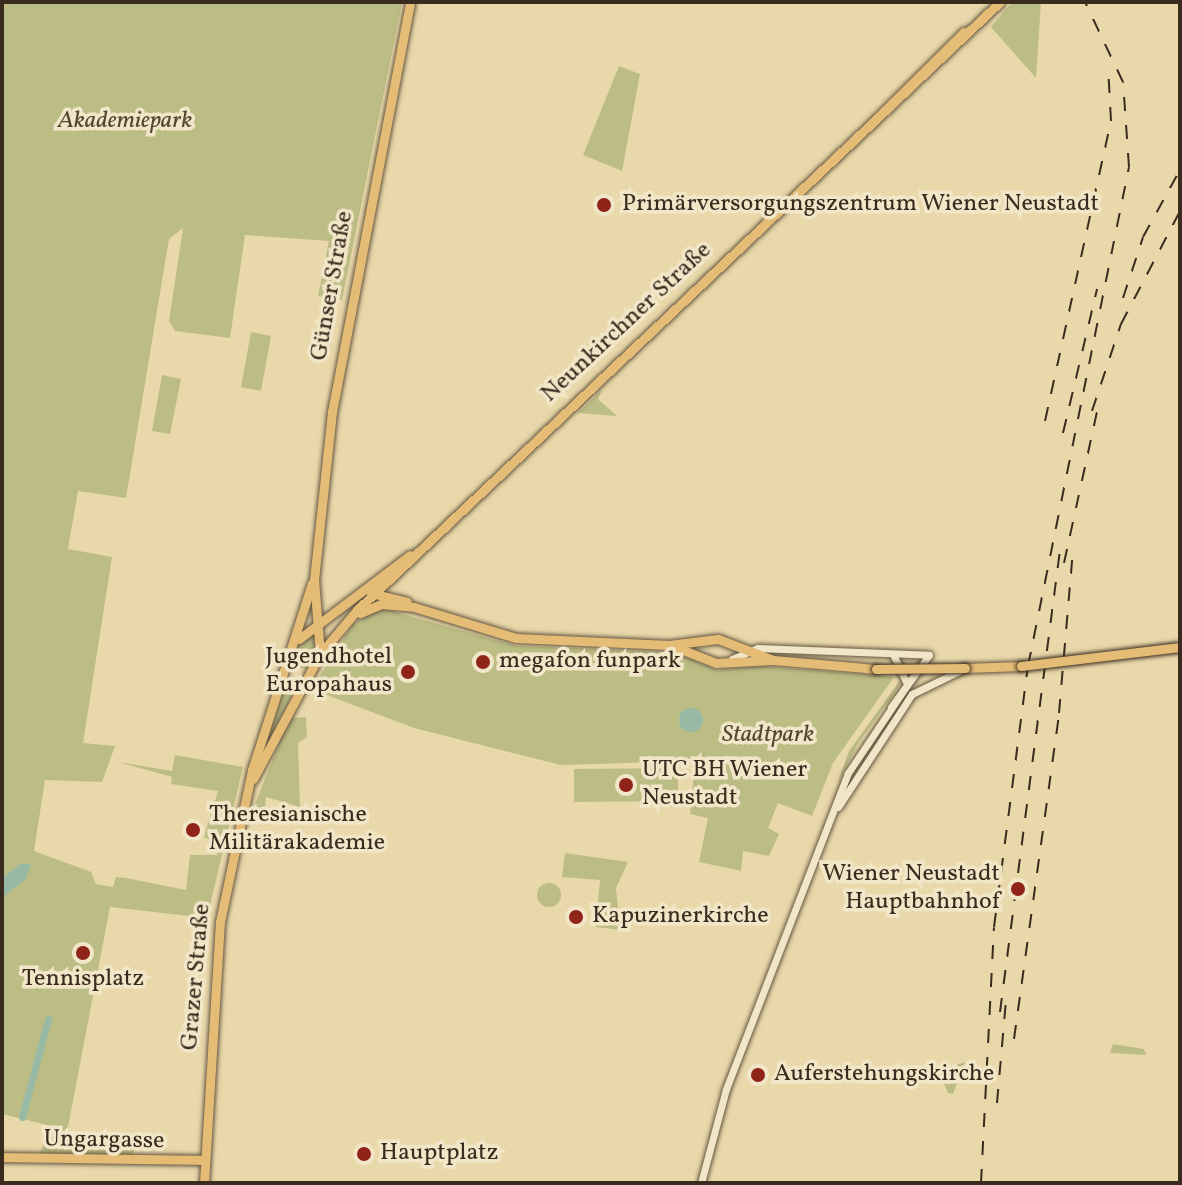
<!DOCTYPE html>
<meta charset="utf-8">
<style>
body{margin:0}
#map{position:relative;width:1182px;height:1185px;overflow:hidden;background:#e9d8aa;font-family:Vollkorn,serif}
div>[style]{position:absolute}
.green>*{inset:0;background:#bcbd85}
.round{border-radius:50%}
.water>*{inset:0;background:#98baa5}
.canal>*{height:7px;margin:-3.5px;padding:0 3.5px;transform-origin:3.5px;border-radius:3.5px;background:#98baa5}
.roads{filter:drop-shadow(0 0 2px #655742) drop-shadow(0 0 2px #655742)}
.tertiary>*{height:7px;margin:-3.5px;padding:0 3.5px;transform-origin:3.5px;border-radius:3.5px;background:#f1e6c8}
.primary>*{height:9px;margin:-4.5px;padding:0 4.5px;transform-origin:4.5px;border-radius:4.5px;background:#e4bc75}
.rail>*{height:2px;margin-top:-1px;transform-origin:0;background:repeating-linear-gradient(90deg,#392c1f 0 14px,transparent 0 28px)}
.bridges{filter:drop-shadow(0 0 2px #392c1f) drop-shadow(0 0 2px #392c1f)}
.primary-bridge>*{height:9px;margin:-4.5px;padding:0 4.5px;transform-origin:4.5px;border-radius:4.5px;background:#e4bc75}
.dots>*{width:22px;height:22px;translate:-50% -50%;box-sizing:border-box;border:4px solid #f1e6c8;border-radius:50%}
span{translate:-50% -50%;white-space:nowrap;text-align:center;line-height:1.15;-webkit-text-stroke:7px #f1e6c8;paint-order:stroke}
.park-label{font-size:24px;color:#534933;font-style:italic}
.poi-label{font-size:24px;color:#392c1f}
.left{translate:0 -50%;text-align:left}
.right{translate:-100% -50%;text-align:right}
.street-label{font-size:24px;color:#392c1f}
.frame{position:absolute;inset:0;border:4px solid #392c1f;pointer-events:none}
</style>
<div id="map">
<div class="green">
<div style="clip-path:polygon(2px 2px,402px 2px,342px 300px,318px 296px,329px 241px,245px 235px,230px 338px,175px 331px,169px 321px,183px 228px,169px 239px,126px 498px,78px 491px,68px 549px,112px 557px,83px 743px,115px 746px,102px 782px,45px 780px,34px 851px,91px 872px,96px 884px,113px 887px,116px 877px,126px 878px,186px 890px,190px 855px,217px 855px,219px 845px,204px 837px,218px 791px,171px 784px,172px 777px,118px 762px,172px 771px,175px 755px,243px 767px,207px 918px,110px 907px,68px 1127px,70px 1140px,136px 1147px,131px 1157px,40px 1153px,51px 1126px,2px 1114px)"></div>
<div style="clip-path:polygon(1012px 2px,1041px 2px,1036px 78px,991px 27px)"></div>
<div style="clip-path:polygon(619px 66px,640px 74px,622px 171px,583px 155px)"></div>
<div style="clip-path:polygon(251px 332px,271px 336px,261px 391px,241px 387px)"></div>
<div style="clip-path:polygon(162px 375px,181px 379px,170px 434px,152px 431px)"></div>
<div style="clip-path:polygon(602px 390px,598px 399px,617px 416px,578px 413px)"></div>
<div style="clip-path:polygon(381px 608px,517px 646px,675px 652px,716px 670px,762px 666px,894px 677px,833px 763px,812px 816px,778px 803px,768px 828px,779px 834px,769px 856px,743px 851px,741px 871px,699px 862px,708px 818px,690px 814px,695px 761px,561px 765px,414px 728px,311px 689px,353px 624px)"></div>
<div style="clip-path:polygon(318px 624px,311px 669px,295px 668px,297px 642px)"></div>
<div style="clip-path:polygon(287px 679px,292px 694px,260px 761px,265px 738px)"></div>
<div style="clip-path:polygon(901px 679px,899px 687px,859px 742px,838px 782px,849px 751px)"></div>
<div style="clip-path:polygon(306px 717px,307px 737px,298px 743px,300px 807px,266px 797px,265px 809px,254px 807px,289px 718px)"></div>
<div style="clip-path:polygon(678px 768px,678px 801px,574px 802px,574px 769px)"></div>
<div style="clip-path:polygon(565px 853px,628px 862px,616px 888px,620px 930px,596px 927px,600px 880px,562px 877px)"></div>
<div class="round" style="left:537px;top:883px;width:24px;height:24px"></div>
<div style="clip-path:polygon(1113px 1044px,1144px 1049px,1146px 1055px,1110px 1053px)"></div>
<div style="clip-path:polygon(965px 1062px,953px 1094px,948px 1093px,939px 1071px)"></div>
</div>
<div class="water">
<div class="round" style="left:679px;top:708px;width:24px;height:24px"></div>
<div style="clip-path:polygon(20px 864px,31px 864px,26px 879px,2px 898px,2px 878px)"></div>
</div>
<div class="canal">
<div style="left:22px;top:1117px;width:101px;rotate:-75.1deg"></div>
</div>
<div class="roads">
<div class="tertiary">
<div style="left:893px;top:654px;width:31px;rotate:65deg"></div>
<div style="left:732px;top:659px;width:28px;rotate:-23deg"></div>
<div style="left:758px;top:648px;width:171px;rotate:2.3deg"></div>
<div style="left:891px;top:707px;width:64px;rotate:-53.8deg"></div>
<div style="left:838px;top:807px;width:135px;rotate:-56.8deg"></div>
<div style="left:912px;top:694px;width:59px;rotate:-26.1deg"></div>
<div style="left:701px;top:1183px;width:97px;rotate:-75.1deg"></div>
<div style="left:726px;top:1089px;width:339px;rotate:-68.9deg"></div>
<div style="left:848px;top:773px;width:113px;rotate:-56.2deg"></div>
</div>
<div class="primary">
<div style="left:873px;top:122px;width:128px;rotate:-44.7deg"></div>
<div style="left:371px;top:593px;width:37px;rotate:14deg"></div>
<div style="left:360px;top:613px;width:23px;rotate:-23deg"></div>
<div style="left:381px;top:604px;width:33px;rotate:5deg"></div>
<div style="left:414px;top:607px;width:107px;rotate:16.9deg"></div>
<div style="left:516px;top:638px;width:153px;rotate:2.6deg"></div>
<div style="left:669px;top:645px;width:49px;rotate:-7deg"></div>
<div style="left:718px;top:639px;width:59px;rotate:20.9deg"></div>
<div style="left:299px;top:639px;width:139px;rotate:-37.1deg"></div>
<div style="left:673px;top:646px;width:46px;rotate:21.6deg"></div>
<div style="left:716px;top:663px;width:57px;rotate:-3deg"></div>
<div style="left:773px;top:660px;width:103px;rotate:5deg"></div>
<div style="left:320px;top:654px;width:74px;rotate:-94.6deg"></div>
<div style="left:314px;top:580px;width:169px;rotate:-83.9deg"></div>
<div style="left:332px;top:412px;width:417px;rotate:-79.2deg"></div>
<div style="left:965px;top:668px;width:56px;rotate:-2deg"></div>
<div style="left:253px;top:779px;width:142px;rotate:-61.8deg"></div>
<div style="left:320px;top:654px;width:57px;rotate:-49.9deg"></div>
<div style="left:357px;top:610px;width:885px;rotate:-43.4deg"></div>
<div style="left:2px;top:1157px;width:203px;rotate:0.8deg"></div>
<div style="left:204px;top:1183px;width:261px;rotate:-86.5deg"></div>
<div style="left:220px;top:922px;width:155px;rotate:-78.1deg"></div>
<div style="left:252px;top:770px;width:196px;rotate:-72.2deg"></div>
</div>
</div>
<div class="rail">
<div style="left:1123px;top:298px;width:64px;rotate:-71.8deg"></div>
<div style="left:1143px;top:237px;width:77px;rotate:-61.1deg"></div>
<div style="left:1092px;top:411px;width:92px;rotate:-71.6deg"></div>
<div style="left:1121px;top:324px;width:127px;rotate:-62.4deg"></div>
<div style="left:1045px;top:421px;width:307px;rotate:-77.6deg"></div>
<div style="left:1111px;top:121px;width:56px;rotate:-93.1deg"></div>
<div style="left:1063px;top:433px;width:148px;rotate:-76.7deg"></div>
<div style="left:1064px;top:563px;width:164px;rotate:-77.7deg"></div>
<div style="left:1000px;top:1012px;width:465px;rotate:-82.6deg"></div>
<div style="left:1014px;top:1039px;width:329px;rotate:-82.1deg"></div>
<div style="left:1059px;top:713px;width:163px;rotate:-85.1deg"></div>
<div style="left:997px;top:1103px;width:103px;rotate:-85deg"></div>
<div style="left:981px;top:1183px;width:256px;rotate:-87.1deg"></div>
<div style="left:994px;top:927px;width:263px;rotate:-82.6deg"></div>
<div style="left:1028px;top:666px;width:509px;rotate:-78.56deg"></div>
<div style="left:1129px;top:167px;width:85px;rotate:-94deg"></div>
<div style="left:1123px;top:82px;width:89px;rotate:-115.4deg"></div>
</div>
<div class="bridges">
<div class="primary-bridge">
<div style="left:1021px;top:666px;width:160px;rotate:-6.8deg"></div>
<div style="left:876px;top:669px;width:89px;rotate:-0.6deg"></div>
</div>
</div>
<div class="dots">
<div style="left:604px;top:205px;background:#8f2418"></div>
<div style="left:483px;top:662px;background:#8f2418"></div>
<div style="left:408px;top:672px;background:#8f2418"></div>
<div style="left:626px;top:785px;background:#8f2418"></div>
<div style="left:193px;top:830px;background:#8f2418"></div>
<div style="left:1018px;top:889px;background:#8f2418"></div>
<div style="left:576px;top:917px;background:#8f2418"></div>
<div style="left:83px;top:953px;background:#8f2418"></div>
<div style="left:758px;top:1075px;background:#8f2418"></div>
<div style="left:364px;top:1154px;background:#8f2418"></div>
</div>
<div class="park-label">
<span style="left:125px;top:122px">Akademiepark</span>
<span style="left:768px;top:736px">Stadtpark</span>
</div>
<div class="poi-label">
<span class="left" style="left:622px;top:205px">Primärversorgungszentrum Wiener Neustadt</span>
<span class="right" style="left:392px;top:672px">Jugendhotel<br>Europahaus</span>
<span class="left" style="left:499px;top:662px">megafon funpark</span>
<span class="left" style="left:642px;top:785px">UTC BH Wiener<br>Neustadt</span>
<span class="left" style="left:209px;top:830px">Theresianische<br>Militärakademie</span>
<span class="right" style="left:1000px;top:889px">Wiener Neustadt<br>Hauptbahnhof</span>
<span class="left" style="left:592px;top:917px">Kapuzinerkirche</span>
<span style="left:83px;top:980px">Tennisplatz</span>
<span class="left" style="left:774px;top:1075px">Auferstehungskirche</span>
<span class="left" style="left:380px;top:1154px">Hauptplatz</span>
</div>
<div class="street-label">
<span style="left:333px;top:286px;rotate:-80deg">Günser Straße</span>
<span style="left:627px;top:323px;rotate:-43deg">Neunkirchner Straße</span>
<span style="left:197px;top:977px;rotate:-85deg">Grazer Straße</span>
<span style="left:104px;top:1141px;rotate:1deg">Ungargasse</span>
</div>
<div class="frame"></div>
</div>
